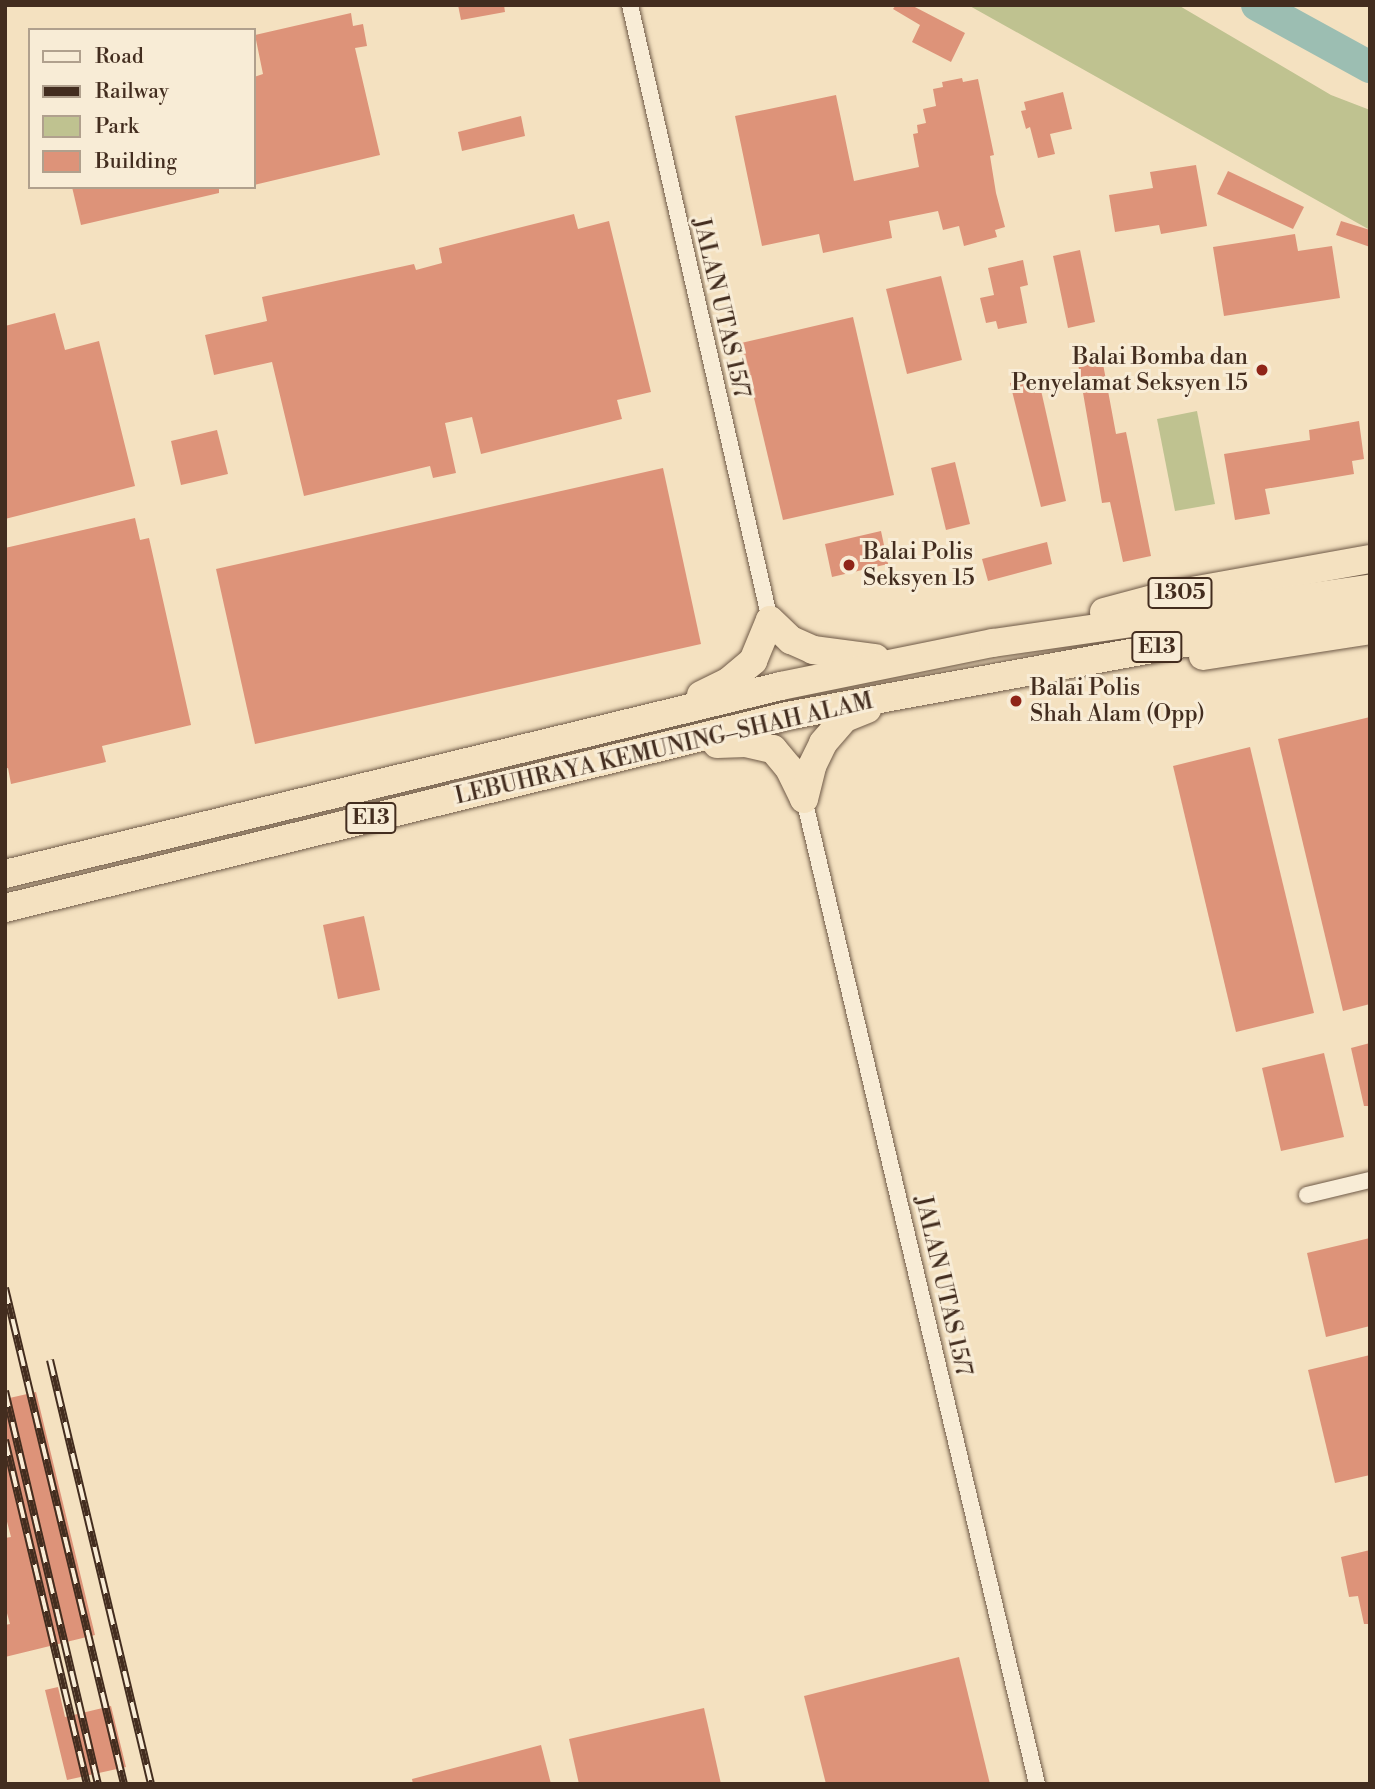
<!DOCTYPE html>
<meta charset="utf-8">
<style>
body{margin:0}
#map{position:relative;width:1375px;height:1789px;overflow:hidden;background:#f4e1c0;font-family:"Libre Bodoni",serif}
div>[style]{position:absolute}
.green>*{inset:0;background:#bfc290}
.river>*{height:32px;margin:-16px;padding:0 16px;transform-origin:16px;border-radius:16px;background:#9cbeb2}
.building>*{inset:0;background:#dd9379}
.roads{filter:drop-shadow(0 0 2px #6f5a47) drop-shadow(0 0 2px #6f5a47)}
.minor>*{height:16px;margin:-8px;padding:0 8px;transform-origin:8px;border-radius:8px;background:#f8ecd6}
.motorway>*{height:28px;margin:-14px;padding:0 14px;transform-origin:14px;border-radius:14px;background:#f4e1c0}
.rail>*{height:8px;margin-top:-4px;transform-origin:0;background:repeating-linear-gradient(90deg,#f8ecd6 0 16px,#432d1f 0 32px);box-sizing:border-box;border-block:2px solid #432d1f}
.dots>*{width:19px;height:19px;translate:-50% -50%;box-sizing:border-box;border:4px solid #f8ecd6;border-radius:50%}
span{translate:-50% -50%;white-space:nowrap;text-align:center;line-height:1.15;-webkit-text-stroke:6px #f8ecd6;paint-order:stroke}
.shield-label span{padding:2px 5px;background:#f8ecd6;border:2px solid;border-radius:5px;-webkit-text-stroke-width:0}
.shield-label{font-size:21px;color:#432d1f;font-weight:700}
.street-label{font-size:23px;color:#432d1f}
.poi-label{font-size:23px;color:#432d1f}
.right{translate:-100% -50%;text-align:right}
.left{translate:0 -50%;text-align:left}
.frame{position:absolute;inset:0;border:7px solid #432d1f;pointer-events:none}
.legend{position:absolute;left:28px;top:28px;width:228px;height:161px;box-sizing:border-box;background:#f8ecd6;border:2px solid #b0a08d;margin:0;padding:9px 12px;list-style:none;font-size:21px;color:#432d1f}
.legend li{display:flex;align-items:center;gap:14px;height:35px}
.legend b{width:35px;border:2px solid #b0a08d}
</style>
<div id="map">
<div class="green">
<div style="clip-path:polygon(968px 5px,1178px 5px,1331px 95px,1370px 110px,1370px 230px)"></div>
<div style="clip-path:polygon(1197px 411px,1215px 504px,1175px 511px,1157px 419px)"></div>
</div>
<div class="river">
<div style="left:1257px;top:5px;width:129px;rotate:28.8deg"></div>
</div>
<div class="building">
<div style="clip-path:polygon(458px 5px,504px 5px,505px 12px,461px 20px)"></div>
<div style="clip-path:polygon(896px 5px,911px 5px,965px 33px,951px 62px,912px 42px,920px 25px,893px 9px)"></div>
<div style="clip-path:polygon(351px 13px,353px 26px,363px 24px,367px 46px,355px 48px,380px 155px,254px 185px,254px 77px,263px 74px,255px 35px)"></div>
<div style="clip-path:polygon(962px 78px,963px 82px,978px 79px,994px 155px,990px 156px,996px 193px,1005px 227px,995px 230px,997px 237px,964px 246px,959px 226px,943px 230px,938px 211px,889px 221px,892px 238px,823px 253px,819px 234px,762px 246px,735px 116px,836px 95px,854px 181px,919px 167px,913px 134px,918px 133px,917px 125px,926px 123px,923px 109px,936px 106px,933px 89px,943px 87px,942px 82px)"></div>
<div style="clip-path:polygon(1063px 92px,1072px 129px,1050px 134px,1055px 154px,1038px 158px,1030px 127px,1026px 129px,1021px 111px,1026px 110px,1024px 102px)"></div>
<div style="clip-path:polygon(521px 116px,525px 136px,462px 151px,458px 132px)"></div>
<div style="clip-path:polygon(1196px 165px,1207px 226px,1161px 234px,1159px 225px,1115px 232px,1109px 195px,1153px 188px,1150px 172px)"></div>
<div style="clip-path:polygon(1228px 171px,1304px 207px,1293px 229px,1217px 194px)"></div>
<div style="clip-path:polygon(72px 187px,219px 187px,219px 193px,81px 225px)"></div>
<div style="clip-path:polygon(574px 214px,578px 229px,609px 221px,651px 392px,617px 400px,622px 419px,481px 454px,472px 417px,445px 423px,456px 473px,433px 478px,430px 466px,304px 496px,272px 362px,214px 375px,205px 335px,267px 321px,262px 297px,414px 264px,416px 270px,442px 263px,439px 248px)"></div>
<div style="clip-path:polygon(1341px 221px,1370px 230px,1370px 247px,1336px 235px)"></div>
<div style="clip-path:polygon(1295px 234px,1298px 251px,1332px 246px,1340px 298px,1224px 316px,1213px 247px)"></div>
<div style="clip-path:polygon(1080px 250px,1095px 322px,1068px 328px,1053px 256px)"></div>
<div style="clip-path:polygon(1023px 260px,1028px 285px,1020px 287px,1027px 323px,998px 329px,996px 321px,986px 323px,980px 298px,994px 295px,988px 268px)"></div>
<div style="clip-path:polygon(941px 276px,962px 360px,907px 374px,886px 289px)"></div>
<div style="clip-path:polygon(55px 313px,65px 350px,99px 341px,135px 486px,5px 519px,5px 326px)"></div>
<div style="clip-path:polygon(853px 317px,894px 495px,783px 520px,741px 343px)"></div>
<div style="clip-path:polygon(1101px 353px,1116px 434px,1126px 432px,1151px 556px,1123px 562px,1110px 502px,1102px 503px,1077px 358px)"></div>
<div style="clip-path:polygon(1038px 377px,1066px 501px,1041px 507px,1010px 383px)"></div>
<div style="clip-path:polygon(1359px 421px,1364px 459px,1352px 461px,1354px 474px,1265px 489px,1270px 514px,1235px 520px,1224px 454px,1310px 440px,1309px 430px)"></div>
<div style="clip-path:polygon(217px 430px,228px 474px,181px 485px,171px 441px)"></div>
<div style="clip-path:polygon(955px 462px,970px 524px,946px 530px,931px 468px)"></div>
<div style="clip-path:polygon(663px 468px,701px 644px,255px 744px,216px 569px)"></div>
<div style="clip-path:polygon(135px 518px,140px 540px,149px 538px,191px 725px,102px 746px,106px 762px,11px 784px,8px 768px,5px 769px,5px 548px)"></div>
<div style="clip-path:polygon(881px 531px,888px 564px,832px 577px,825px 544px)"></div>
<div style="clip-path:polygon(1047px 542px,1052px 564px,988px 581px,982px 559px)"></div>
<div style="clip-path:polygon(1370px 717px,1370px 1004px,1343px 1011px,1278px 739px)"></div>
<div style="clip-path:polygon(1250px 747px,1314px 1013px,1236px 1032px,1173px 766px)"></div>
<div style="clip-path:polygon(364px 916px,380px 990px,338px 999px,323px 925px)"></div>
<div style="clip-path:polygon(1370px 1043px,1370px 1106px,1364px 1106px,1351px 1048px)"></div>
<div style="clip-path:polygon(1324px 1053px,1344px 1137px,1281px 1151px,1262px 1068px)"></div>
<div style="clip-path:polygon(1370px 1238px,1370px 1326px,1326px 1337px,1307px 1253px)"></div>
<div style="clip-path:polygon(1370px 1355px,1370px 1475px,1335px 1483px,1308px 1370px)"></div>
<div style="clip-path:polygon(36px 1392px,95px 1635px,5px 1657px,5px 1625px,10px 1624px,5px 1606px,5px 1538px,11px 1537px,5px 1514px,5px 1399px)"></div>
<div style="clip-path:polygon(1370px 1550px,1370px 1624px,1364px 1624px,1358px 1596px,1349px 1597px,1341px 1557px)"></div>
<div style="clip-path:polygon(959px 1657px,990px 1784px,826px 1784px,804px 1696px)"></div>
<div style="clip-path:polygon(58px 1687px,65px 1717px,111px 1706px,126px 1767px,67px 1780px,45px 1690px)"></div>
<div style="clip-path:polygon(704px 1708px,721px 1784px,579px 1784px,569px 1739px)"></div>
<div style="clip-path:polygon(541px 1745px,551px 1784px,413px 1784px,412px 1779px)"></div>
</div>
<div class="roads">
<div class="minor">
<div style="left:630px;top:5px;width:631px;rotate:77.18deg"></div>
<div style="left:804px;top:799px;width:1012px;rotate:76.69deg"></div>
<div style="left:1307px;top:1195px;width:65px;rotate:-13.4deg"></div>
</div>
<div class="motorway">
<div style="left:1104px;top:612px;width:62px;rotate:-14.9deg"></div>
<div style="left:1164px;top:596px;width:209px;rotate:-10.2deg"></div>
<div style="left:1203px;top:656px;width:169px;rotate:-8.8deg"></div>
<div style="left:701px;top:695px;width:30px;rotate:-26deg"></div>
<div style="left:728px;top:682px;width:33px;rotate:-40deg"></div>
<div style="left:753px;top:661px;width:44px;rotate:-67.5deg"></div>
<div style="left:770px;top:620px;width:29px;rotate:44deg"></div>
<div style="left:791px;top:640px;width:24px;rotate:24deg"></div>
<div style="left:813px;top:650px;width:63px;rotate:7.4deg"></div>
<div style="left:717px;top:744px;width:29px;rotate:-2deg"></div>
<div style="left:746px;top:743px;width:28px;rotate:13deg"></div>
<div style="left:773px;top:749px;width:25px;rotate:50deg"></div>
<div style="left:789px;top:768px;width:34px;rotate:64deg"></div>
<div style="left:804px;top:799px;width:34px;rotate:-76deg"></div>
<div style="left:812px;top:766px;width:25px;rotate:-64deg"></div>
<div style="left:823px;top:743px;width:33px;rotate:-49deg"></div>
<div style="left:845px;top:718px;width:24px;rotate:-22deg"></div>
<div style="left:5px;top:874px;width:798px;rotate:-13.62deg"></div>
<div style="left:781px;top:686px;width:216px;rotate:-11.5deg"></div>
<div style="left:993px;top:643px;width:381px;rotate:-8.2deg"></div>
<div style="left:5px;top:908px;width:805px;rotate:-13.79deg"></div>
<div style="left:787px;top:716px;width:593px;rotate:-10.4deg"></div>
</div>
</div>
<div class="rail">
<div style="left:5px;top:1288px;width:510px;rotate:76.51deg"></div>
<div style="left:50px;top:1360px;width:436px;rotate:76.6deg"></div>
<div style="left:5px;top:1391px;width:404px;rotate:76.7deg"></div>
<div style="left:5px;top:1440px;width:354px;rotate:76.6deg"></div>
</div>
<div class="dots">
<div style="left:1262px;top:370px;background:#8f2418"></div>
<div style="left:849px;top:565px;background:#8f2418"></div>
<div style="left:1016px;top:701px;background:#8f2418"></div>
</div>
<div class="shield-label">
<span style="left:1180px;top:593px">1305</span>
<span style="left:1157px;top:647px">E13</span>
<span style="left:371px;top:818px">E13</span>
</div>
<div class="street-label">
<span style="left:721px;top:308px;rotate:77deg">JALAN UTAS 15/7</span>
<span style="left:664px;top:749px;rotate:-13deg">LEBUHRAYA KEMUNING–SHAH ALAM</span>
<span style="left:943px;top:1286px;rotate:77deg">JALAN UTAS 15/7</span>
</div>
<div class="poi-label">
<span class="right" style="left:1248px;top:370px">Balai Bomba dan<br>Penyelamat Seksyen 15</span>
<span class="left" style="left:863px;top:565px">Balai Polis<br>Seksyen 15</span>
<span class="left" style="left:1030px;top:701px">Balai Polis<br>Shah Alam (Opp)</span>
</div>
<div class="frame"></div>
<ul class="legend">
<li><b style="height:9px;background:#f8ecd6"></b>Road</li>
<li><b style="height:9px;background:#432d1f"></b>Railway</li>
<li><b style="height:19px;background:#bfc290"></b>Park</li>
<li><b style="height:19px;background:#dd9379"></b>Building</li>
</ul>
</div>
